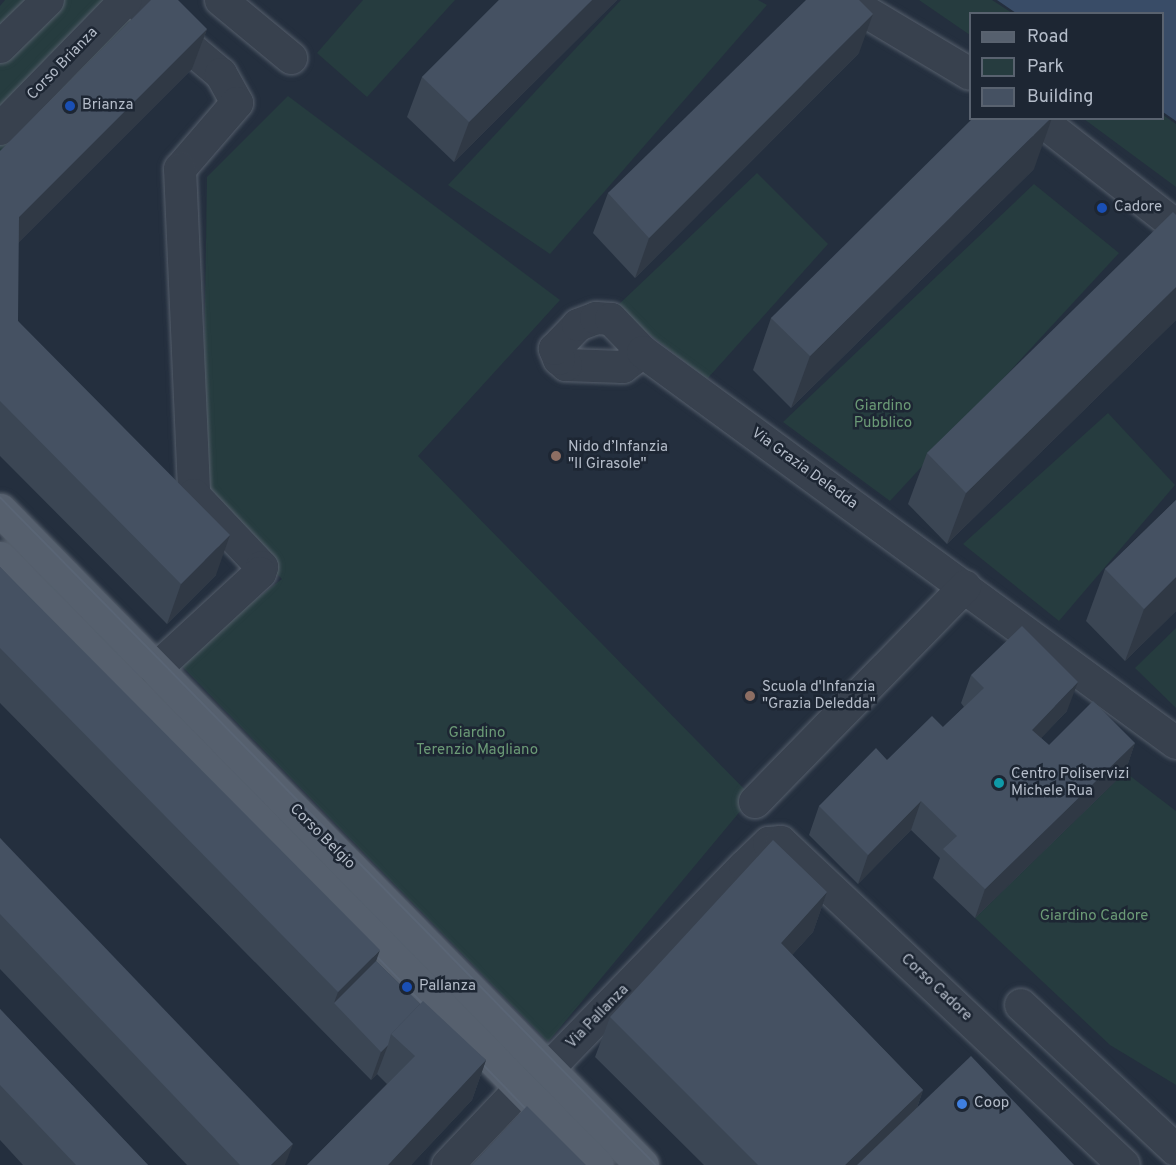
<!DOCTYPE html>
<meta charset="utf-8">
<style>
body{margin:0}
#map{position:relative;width:1176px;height:1165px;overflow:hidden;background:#242f3e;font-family:Overpass,sans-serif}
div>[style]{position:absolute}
.green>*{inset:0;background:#263c3f}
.water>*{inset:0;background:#394c67}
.roads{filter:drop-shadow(0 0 2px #565f6c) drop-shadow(0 0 2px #565f6c)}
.minor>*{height:32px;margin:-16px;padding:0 16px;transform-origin:16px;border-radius:16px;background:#38414e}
.major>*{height:33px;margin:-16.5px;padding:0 16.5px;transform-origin:16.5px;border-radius:16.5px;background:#56606e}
.tram>*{height:1.5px;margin:-0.75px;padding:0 0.75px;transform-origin:0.75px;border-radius:0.75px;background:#5a6575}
.wall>*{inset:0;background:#3b4654}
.shaded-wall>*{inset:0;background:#303945}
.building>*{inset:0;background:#455162}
.dots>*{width:16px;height:16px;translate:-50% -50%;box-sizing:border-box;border:3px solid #1d2633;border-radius:50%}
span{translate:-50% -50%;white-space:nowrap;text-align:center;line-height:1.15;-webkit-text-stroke:5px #1d2633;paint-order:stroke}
.street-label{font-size:15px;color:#b4bcc9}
.poi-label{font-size:15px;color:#b4bcc9}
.left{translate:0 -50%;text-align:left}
.park-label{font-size:15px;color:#6b9a76}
.legend{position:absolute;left:969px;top:12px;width:195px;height:108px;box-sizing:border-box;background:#1d2633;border:2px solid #59626f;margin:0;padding:8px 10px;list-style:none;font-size:18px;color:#b4bcc9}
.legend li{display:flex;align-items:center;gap:12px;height:30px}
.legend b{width:30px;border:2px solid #59626f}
</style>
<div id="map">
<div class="green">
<div style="clip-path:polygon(5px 0,170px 0,0 176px,0 6px)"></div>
<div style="clip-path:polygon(363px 0,455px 0,367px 97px,317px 53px)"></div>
<div style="clip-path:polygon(621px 0,758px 0,767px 5px,550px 254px,448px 185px)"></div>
<div style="clip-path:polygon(919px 0,992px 0,1012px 13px,970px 14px,970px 35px)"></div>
<div style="clip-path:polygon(288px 96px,560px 300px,418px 456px,752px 797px,548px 1042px,177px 661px,282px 579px,202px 497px,207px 177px)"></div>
<div style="clip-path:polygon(1163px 115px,1176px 124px,1176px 187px,1084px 119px,1162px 118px)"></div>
<div style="clip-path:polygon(757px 173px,828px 244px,707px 379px,615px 308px)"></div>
<div style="clip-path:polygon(1034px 184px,1119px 253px,890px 501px,783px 422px)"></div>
<div style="clip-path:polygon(1108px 413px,1175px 485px,1059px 621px,963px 544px)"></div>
<div style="clip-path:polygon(1176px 628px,1176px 708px,1135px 668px)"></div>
<div style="clip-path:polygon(1125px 772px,1176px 811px,1176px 1085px,1110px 1045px,975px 918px)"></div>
</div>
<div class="water">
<div style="clip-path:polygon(997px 0,1176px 0,1176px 121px,1163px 112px,1162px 14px,1016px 13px)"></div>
</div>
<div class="roads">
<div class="minor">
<div style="left:133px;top:0;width:115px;rotate:40.1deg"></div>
<div style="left:221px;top:74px;width:33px;rotate:61deg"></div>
<div style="left:237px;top:103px;width:87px;rotate:130.8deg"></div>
<div style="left:180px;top:169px;width:326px;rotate:87.5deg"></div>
<div style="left:194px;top:495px;width:99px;rotate:46.6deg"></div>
<div style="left:262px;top:567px;width:6px;rotate:108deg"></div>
<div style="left:260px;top:573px;width:142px;rotate:137.3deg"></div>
<div style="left:221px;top:0;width:91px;rotate:39.6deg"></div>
<div style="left:846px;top:0;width:144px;rotate:30.8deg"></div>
<div style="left:0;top:47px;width:67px;rotate:-44.4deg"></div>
<div style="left:1038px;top:118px;width:175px;rotate:38deg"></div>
<div style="left:0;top:129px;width:180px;rotate:-45.7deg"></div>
<div style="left:643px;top:352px;width:25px;rotate:143deg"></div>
<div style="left:623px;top:367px;width:57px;rotate:-178deg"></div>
<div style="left:566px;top:365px;width:9px;rotate:-139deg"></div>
<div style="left:559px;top:359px;width:11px;rotate:-112deg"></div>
<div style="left:555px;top:349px;width:33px;rotate:-46deg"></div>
<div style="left:578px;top:325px;width:19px;rotate:-21deg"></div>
<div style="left:596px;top:318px;width:15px;rotate:4deg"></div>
<div style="left:611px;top:319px;width:46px;rotate:45.9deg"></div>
<div style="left:643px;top:352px;width:661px;rotate:36.26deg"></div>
<div style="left:755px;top:802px;width:301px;rotate:-45.7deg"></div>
<div style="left:1021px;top:1005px;width:212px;rotate:43.1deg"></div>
<div style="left:448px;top:1165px;width:106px;rotate:-46.5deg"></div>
<div style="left:521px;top:1088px;width:34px;rotate:-36deg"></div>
<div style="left:549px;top:1068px;width:281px;rotate:-45.9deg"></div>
<div style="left:745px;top:866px;width:33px;rotate:-44deg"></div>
<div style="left:769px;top:843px;width:12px;rotate:-5deg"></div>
<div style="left:781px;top:842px;width:471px;rotate:43.3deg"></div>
</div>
<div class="major">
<div style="left:0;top:510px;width:917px;rotate:45.57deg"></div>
<div style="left:0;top:558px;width:851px;rotate:45.48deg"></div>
</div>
</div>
<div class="tram">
<div style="left:0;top:497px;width:936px;rotate:45.52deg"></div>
<div style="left:366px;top:945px;width:96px;rotate:45.8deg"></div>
<div style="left:473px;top:1054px;width:91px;rotate:45.9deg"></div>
</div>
<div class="wall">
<div style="clip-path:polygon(499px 0,617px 0,454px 162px,407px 117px,422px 77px)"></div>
<div style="clip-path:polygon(207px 29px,192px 69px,18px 243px,18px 321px,216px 575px,167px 624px,0 456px,0 151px)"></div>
<div style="clip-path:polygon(859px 53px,635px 278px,593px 233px,608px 193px)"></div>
<div style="clip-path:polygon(1034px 169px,791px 408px,753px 370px,771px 318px)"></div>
<div style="clip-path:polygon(1176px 215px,1176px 320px,947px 544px,908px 504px,927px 453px)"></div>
<div style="clip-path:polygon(1176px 500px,1176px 611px,1125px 661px,1086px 621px,1105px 569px)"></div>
<div style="clip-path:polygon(0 567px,376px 961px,420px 1004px,486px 1060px,472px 1100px,411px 1165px,307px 1165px,387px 1084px,377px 1074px,371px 1080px,0 703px)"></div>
<div style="clip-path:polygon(971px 675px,1067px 711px,1041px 738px,1049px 745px,1135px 743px,1125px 772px,975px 918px,933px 878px,940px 858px,911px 830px,858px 884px,809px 835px,819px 806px,887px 760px,943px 727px,964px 707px,961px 703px)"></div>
<div style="clip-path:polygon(0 838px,271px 1165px,187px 1165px,0 969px)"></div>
<div style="clip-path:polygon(827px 892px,813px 932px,792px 955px,923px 1090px,917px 1108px,1074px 1165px,704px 1165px,595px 1057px,610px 1017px)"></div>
<div style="clip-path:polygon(0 1009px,148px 1165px,23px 1165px,0 1140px)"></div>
</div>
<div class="shaded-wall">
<div style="clip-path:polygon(592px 0,617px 0,454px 162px,469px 122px)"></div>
<div style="clip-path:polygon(873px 14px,859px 53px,635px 278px,649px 238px)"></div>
<div style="clip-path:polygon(207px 29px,192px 69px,4px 257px,19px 217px)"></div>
<div style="clip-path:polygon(1051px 118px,1052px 118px,1034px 169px,791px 408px,810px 356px)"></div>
<div style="clip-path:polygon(1176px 287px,1176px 320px,947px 544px,966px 493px)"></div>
<div style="clip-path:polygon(230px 535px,216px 575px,167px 624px,181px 584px)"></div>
<div style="clip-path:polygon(1176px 577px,1176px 611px,1125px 661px,1144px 609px)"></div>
<div style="clip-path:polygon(1078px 682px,1067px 711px,1022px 758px,1032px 730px)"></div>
<div style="clip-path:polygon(1135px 743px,1125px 772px,975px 918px,985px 889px)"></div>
<div style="clip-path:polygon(921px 801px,911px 830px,858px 884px,868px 855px)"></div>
<div style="clip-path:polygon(827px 892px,813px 932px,766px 983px,781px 943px)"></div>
<div style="clip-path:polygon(380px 950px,366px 990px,334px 1003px,338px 992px)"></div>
<div style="clip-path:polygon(388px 1045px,377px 1074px,371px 1080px,381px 1052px)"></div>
<div style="clip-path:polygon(486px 1060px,472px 1100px,411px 1165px,388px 1165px)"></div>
<div style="clip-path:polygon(923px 1090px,909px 1130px,872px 1165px,845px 1165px)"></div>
<div style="clip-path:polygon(293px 1144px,285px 1165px,271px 1165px)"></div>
</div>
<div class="building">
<div style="clip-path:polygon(151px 0,178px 0,207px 29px,19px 217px,18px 321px,230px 535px,181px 584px,0 401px,0 151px)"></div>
<div style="clip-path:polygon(499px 0,592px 0,469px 122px,422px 77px)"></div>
<div style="clip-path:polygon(806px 0,859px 0,873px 14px,649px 238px,608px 193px)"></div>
<div style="clip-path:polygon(973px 118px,1051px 118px,810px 356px,771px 318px)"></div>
<div style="clip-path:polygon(1173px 212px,1176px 215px,1176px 287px,966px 493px,927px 453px)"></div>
<div style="clip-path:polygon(1176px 500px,1176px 577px,1144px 609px,1105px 569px)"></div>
<div style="clip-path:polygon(0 567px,380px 950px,338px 992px,0 648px)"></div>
<div style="clip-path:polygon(1022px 626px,1078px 682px,1032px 730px,1049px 745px,1093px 701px,1135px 743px,985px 889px,943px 849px,957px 836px,921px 801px,868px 855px,819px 806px,876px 748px,887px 760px,932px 716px,943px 727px,984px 688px,971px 675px)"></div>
<div style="clip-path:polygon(0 838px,293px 1144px,271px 1165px,240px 1165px,0 914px)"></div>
<div style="clip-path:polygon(773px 840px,827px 892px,781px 943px,923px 1090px,845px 1165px,758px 1165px,610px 1017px)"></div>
<div style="clip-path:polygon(376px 961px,420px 1004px,391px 1034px,388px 1045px,381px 1052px,334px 1003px)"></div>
<div style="clip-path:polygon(423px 1001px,486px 1060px,388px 1165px,307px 1165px,415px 1056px,391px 1034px)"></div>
<div style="clip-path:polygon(0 1009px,148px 1165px,76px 1165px,0 1085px)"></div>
<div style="clip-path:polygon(971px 1056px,1074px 1165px,857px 1165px)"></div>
<div style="clip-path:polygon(527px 1106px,586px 1165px,472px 1165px)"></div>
</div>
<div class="dots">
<div style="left:70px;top:106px;background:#1a4fb4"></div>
<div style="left:1102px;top:208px;background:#1a4fb4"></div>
<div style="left:556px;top:456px;background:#8d6e63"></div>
<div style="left:750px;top:696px;background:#8d6e63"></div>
<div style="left:999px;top:783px;background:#0f9aa8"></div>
<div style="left:407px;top:987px;background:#1a4fb4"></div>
<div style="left:962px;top:1104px;background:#3f7fe0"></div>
</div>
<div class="street-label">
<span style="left:63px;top:64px;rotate:-46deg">Corso Brianza</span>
<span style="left:804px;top:469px;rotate:36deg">Via Grazia Deledda</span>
<span style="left:322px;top:837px;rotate:45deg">Corso Belgio</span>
<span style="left:936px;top:988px;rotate:43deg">Corso Cadore</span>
<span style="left:598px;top:1017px;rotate:-46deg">Via Pallanza</span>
</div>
<div class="poi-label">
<span class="left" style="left:82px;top:106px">Brianza</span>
<span class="left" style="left:1114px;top:208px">Cadore</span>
<span class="left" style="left:568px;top:456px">Nido d’Infanzia<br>"Il Girasole"</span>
<span class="left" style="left:762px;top:696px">Scuola d'Infanzia<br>"Grazia Deledda"</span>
<span class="left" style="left:1011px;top:783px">Centro Poliservizi<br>Michele Rua</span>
<span class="left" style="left:419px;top:987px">Pallanza</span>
<span class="left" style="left:974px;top:1104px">Coop</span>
</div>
<div class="park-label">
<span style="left:883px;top:415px">Giardino<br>Pubblico</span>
<span style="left:477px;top:742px">Giardino<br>Terenzio Magliano</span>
<span style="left:1094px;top:917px">Giardino Cadore</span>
</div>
<ul class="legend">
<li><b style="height:8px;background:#56606e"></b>Road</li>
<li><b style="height:16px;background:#263c3f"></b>Park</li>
<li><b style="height:16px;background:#455162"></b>Building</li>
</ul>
</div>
